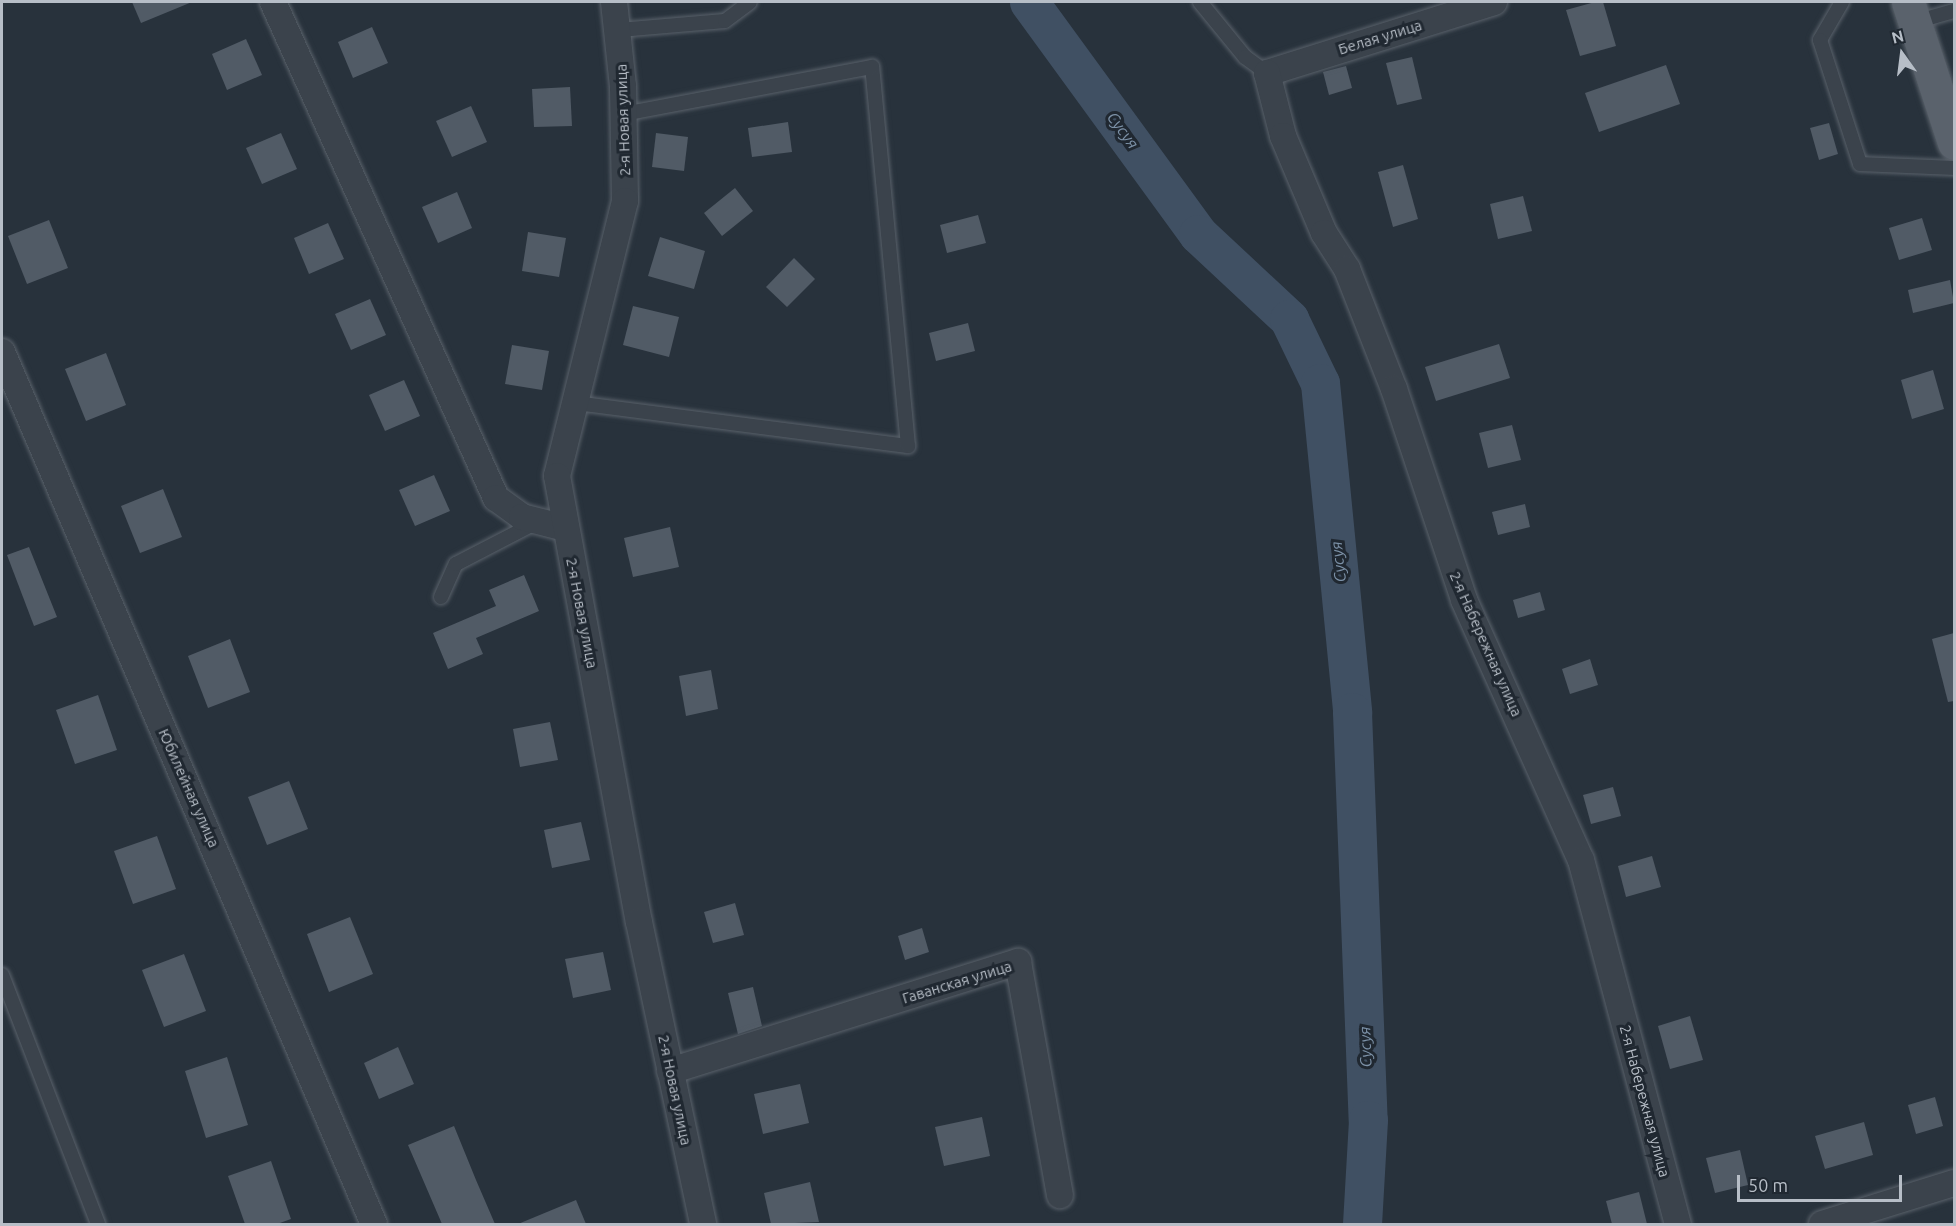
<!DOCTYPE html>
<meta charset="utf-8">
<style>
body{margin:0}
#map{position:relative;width:1956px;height:1226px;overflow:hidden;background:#28323c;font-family:Ubuntu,sans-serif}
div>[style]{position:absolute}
.river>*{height:39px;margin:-19.5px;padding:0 19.5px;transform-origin:19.5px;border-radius:19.5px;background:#405063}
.building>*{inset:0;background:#515b66}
.roads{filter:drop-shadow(0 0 2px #59616a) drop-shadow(0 0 2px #59616a)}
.lane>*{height:14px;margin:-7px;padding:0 7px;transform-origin:7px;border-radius:7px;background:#3b434c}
.street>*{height:26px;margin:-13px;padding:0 13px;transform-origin:13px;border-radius:13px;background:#3b434c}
.primary>*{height:33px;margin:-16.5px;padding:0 16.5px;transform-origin:16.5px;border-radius:16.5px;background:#5a626c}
span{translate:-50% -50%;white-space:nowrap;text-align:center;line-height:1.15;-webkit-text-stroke:6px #202831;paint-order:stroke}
.street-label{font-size:15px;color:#b7bec7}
.water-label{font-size:16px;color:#7c91a7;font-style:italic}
.frame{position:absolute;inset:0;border:3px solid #b7bec7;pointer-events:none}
.north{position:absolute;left:1872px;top:24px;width:60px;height:60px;-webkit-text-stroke:4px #202831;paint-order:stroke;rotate:346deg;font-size:16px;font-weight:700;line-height:24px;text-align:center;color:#b7bec7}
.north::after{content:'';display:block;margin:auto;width:21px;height:27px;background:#b7bec7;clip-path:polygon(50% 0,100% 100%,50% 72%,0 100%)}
.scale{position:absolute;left:1737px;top:1175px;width:165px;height:27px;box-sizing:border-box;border:3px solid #b7bec7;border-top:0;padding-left:8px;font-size:18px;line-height:21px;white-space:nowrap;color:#b7bec7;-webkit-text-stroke:4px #202831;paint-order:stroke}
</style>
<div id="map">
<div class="river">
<div style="left:1029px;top:2px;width:287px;rotate:53.9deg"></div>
<div style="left:1198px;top:234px;width:125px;rotate:43deg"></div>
<div style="left:1289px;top:319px;width:71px;rotate:64.2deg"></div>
<div style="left:1320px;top:383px;width:331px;rotate:84.4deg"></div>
<div style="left:1352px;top:712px;width:408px;rotate:87.8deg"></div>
<div style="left:1368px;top:1120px;width:104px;rotate:93.3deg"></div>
</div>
<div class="building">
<div style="clip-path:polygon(132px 2px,192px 2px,141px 23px)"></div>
<div style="clip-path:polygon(1595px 2px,1603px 2px,1616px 46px,1580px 56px,1566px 10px)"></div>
<div style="clip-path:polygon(372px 27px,388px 63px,353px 78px,338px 42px)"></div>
<div style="clip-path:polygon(246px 39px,262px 75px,227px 90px,212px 54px)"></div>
<div style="clip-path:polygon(1412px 57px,1422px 99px,1397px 105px,1386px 63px)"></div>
<div style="clip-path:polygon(1666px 65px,1680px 104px,1599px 132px,1585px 93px)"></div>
<div style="clip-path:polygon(1346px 66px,1352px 88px,1329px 95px,1323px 72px)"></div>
<div style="clip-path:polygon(570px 87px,572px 126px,534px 127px,532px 89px)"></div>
<div style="clip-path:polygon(471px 106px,487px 142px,452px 157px,436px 121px)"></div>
<div style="clip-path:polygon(788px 122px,792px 152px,752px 157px,748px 128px)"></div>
<div style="clip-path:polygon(1829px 123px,1838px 154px,1819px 160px,1810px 128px)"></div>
<div style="clip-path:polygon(281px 133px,297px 169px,262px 184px,246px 148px)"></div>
<div style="clip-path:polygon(656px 133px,688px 137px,684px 171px,652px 167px)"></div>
<div style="clip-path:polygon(1403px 165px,1418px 219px,1393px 227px,1378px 172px)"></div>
<div style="clip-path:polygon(735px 188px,753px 211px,722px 236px,704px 213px)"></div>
<div style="clip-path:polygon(457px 192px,472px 228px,438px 243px,422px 207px)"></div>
<div style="clip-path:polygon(1523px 196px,1532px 231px,1498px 239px,1490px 204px)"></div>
<div style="clip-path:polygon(978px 215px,986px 243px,947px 253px,940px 225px)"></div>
<div style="clip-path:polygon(1922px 218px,1932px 250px,1899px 260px,1889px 228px)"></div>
<div style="clip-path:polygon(49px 220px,68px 268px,27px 284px,8px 236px)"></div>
<div style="clip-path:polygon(328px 223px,344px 259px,309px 274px,294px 238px)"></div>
<div style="clip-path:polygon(528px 232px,566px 238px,559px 277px,522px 271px)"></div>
<div style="clip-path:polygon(660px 237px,705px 251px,694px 289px,648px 276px)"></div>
<div style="clip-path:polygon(794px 258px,815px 279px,787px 307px,766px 287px)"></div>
<div style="clip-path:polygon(1950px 280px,1954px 303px,1913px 313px,1908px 290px)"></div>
<div style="clip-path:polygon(370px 299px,386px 335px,351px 350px,335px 314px)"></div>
<div style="clip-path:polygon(633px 306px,679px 317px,669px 357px,623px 345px)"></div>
<div style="clip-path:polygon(968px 323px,975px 351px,936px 361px,929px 333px)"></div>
<div style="clip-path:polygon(1499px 344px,1510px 378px,1436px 401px,1425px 367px)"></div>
<div style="clip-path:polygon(512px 345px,549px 351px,542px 390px,505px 384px)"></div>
<div style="clip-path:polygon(106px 353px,126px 405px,86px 421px,65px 369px)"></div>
<div style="clip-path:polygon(1933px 370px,1944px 409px,1912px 419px,1901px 380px)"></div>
<div style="clip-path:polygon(404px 380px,420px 416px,385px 431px,369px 395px)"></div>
<div style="clip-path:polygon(1512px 425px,1521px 460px,1488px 468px,1479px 433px)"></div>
<div style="clip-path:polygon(434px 475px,450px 511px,415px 526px,399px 490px)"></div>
<div style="clip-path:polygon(163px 489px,182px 537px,140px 553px,121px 506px)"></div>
<div style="clip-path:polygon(1525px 504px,1530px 527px,1498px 535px,1492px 512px)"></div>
<div style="clip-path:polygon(670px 527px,679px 567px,633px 577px,624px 538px)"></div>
<div style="clip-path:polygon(29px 547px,57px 617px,34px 626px,7px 555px)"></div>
<div style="clip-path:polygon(524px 575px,539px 611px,476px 638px,483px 654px,448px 669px,433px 633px,496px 606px,489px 590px)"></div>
<div style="clip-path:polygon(1540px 592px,1545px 610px,1518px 618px,1513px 600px)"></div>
<div style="clip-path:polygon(1954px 633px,1954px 701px,1948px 702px,1932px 639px)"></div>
<div style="clip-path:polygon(230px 639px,250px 692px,208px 708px,188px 656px)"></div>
<div style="clip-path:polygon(1590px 659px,1598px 685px,1570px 694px,1562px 669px)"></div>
<div style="clip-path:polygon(711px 670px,718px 709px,686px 716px,679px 676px)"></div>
<div style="clip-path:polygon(98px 695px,117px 750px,75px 764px,56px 710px)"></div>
<div style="clip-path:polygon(550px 722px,558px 760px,520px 767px,513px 729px)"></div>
<div style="clip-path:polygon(289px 781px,308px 829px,267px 845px,248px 797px)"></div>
<div style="clip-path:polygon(1613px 787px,1621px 816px,1591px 824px,1583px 795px)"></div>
<div style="clip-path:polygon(581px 822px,590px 860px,552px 868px,544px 830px)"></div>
<div style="clip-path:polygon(157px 836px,176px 889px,133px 904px,114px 851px)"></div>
<div style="clip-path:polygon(1652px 856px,1661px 887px,1626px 897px,1618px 866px)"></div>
<div style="clip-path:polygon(735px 903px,744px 935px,713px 943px,704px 912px)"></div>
<div style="clip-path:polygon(350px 917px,373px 974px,329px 992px,307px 934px)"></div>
<div style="clip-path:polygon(922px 928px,929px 952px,905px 960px,898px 936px)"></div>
<div style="clip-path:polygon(603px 952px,611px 990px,573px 998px,565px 959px)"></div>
<div style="clip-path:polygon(184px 954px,206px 1011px,164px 1027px,142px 970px)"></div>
<div style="clip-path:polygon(753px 987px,762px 1026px,738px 1034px,728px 993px)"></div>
<div style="clip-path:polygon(1690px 1016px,1703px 1060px,1670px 1069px,1658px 1026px)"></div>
<div style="clip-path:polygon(398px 1047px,414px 1084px,379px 1099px,364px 1063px)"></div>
<div style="clip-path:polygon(227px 1057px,248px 1125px,206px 1138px,185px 1071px)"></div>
<div style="clip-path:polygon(800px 1084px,809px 1123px,763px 1134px,754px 1094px)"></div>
<div style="clip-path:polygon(1935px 1097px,1943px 1126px,1916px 1134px,1908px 1105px)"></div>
<div style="clip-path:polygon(982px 1117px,990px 1156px,944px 1166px,935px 1127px)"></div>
<div style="clip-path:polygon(1864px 1122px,1873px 1155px,1825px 1169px,1815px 1136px)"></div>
<div style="clip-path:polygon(454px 1126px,476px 1180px,495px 1224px,442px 1224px,408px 1145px)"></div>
<div style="clip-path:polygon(1740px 1150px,1748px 1185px,1715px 1193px,1706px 1158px)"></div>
<div style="clip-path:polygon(271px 1161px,291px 1219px,277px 1224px,245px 1224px,228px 1176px)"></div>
<div style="clip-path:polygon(810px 1182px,819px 1222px,771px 1224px,764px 1193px)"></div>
<div style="clip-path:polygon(1639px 1192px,1647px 1224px,1612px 1224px,1606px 1201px)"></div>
<div style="clip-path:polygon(576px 1200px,586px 1224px,518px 1224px)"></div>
</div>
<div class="roads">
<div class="lane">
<div style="left:1200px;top:2px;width:71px;rotate:50.7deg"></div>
<div style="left:1245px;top:57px;width:27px;rotate:36deg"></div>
<div style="left:1842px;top:2px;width:44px;rotate:120.1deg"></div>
<div style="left:1820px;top:40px;width:130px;rotate:72.1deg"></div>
<div style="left:1860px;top:164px;width:94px;rotate:2.4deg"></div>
<div style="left:1915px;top:22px;width:41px;rotate:-15.8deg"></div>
<div style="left:619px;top:30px;width:106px;rotate:-4.9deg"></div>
<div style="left:725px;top:21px;width:31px;rotate:-37deg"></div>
<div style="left:576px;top:403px;width:335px;rotate:7.4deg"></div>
<div style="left:908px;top:446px;width:381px;rotate:-95.4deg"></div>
<div style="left:872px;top:67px;width:252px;rotate:169.3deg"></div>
<div style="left:441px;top:597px;width:36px;rotate:-66deg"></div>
<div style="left:456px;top:564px;width:91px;rotate:-27.4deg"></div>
<div style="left:2px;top:975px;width:267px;rotate:68.9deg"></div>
</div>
<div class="street">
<div style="left:273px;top:2px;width:544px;rotate:65.79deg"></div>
<div style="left:496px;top:498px;width:32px;rotate:36deg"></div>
<div style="left:522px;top:517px;width:44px;rotate:14.3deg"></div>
<div style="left:614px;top:2px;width:84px;rotate:83.9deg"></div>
<div style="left:623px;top:86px;width:115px;rotate:89deg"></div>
<div style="left:625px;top:201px;width:283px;rotate:103.9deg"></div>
<div style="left:557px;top:476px;width:453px;rotate:79.6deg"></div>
<div style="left:639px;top:922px;width:309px;rotate:78deg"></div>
<div style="left:1494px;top:2px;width:238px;rotate:162.6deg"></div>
<div style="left:1267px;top:73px;width:65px;rotate:75.7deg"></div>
<div style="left:1283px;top:136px;width:105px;rotate:67.1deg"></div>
<div style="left:1324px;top:233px;width:43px;rotate:57.4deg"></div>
<div style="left:1347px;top:269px;width:129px;rotate:68.6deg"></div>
<div style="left:1394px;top:389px;width:222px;rotate:71.6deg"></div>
<div style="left:1464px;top:600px;width:285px;rotate:65.8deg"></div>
<div style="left:1581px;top:860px;width:377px;rotate:75.1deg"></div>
<div style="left:2px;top:352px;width:948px;rotate:66.9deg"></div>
<div style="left:670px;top:1071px;width:365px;rotate:-17.4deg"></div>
<div style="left:1018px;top:962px;width:237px;rotate:79.8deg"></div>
<div style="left:1822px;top:1224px;width:138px;rotate:-17.3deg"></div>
</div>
<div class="primary">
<div style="left:1908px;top:2px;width:148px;rotate:71.9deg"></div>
</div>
</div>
<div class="street-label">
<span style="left:1380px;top:37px;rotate:-17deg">Белая улица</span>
<span style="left:623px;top:120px;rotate:-92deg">2-я Новая улица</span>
<span style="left:582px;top:613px;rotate:79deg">2-я Новая улица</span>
<span style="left:1486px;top:644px;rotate:66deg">2-я Набережная улица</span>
<span style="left:189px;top:788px;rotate:66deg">Юбилейная улица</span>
<span style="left:957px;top:982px;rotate:-17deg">Гаванская улица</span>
<span style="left:675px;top:1090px;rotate:78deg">2-я Новая улица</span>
<span style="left:1645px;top:1101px;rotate:75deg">2-я Набережная улица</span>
</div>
<div class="water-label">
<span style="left:1123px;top:130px;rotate:54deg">Сусуя</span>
<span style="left:1338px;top:562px;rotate:-96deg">Сусуя</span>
<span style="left:1365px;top:1047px;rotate:-92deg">Сусуя</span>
</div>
<div class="frame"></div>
<div class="north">N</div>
<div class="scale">50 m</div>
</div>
